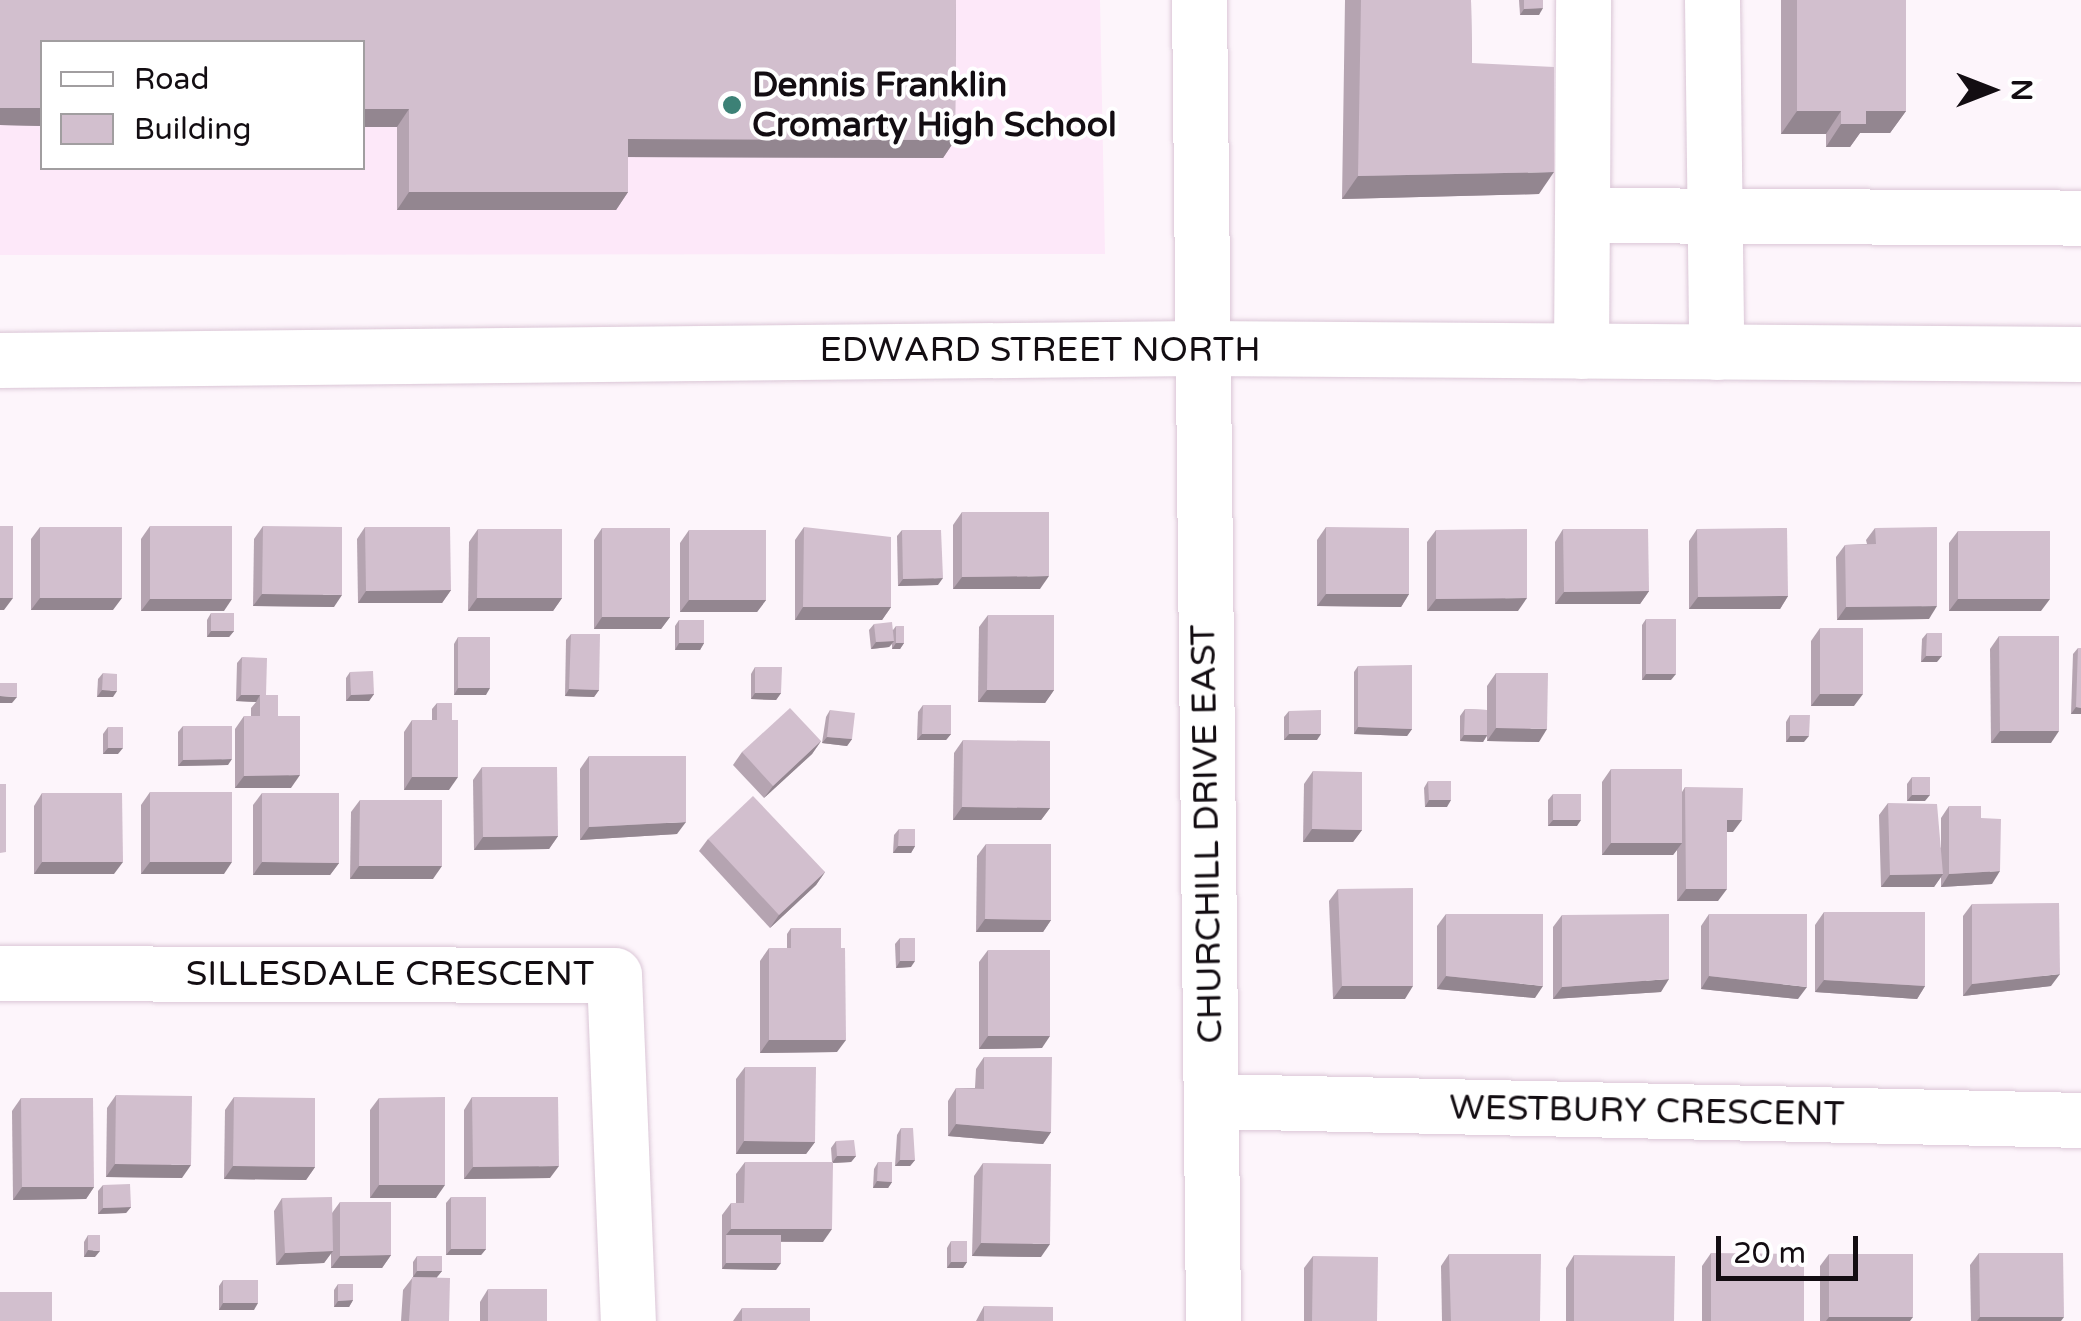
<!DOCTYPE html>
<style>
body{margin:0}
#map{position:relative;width:2081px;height:1321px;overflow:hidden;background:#fdf5fb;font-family:"Varela Round",sans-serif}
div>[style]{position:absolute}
.built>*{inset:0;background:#fde8f9}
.roads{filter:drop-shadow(0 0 2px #dac6d6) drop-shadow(0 0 2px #dac6d6)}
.minor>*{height:55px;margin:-27.5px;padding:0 27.5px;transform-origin:27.5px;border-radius:27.5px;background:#fff}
.major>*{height:55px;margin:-27.5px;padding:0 27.5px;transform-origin:27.5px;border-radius:27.5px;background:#fff}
.wall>*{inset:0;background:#b5a4b1}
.shaded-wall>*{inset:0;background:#938690}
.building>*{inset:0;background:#d2bfce}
.dots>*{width:28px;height:28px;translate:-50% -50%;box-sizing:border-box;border:5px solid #fff;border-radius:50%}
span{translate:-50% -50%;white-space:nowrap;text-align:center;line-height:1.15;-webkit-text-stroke:8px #fff;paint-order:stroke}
.poi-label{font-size:35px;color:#130d12;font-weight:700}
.left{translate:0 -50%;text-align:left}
.street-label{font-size:35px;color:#130d12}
.legend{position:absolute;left:40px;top:40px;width:325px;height:130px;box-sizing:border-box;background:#fff;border:2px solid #a19ea0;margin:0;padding:12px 18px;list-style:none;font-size:30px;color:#130d12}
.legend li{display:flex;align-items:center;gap:20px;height:50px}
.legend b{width:50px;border:2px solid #a19ea0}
.north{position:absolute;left:1941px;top:40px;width:100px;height:100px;-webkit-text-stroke:8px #fff;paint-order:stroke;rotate:90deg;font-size:28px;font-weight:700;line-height:40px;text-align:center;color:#130d12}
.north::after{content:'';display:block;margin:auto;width:35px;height:45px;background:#130d12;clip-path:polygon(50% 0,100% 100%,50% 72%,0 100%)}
.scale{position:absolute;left:1716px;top:1236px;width:142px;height:45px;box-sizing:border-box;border:5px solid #130d12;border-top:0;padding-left:12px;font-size:30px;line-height:35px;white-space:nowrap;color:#130d12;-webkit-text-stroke:8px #fff;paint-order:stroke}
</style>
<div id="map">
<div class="built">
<div style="clip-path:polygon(evenodd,0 0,1100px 0,1105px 254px,0 255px,0 0,42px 42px,362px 42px,362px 168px,42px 168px,42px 42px)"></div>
</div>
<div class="roads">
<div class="minor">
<div style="left:1199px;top:0;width:1321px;rotate:89.39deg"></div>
<div style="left:1712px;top:0;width:352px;rotate:89.3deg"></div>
<div style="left:1582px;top:215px;width:215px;rotate:-89.7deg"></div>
<div style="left:1581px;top:351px;width:136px;rotate:-89.6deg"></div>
<div style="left:1582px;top:215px;width:499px;rotate:0.3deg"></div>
<div style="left:0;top:973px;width:614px;rotate:0.19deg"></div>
<div style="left:614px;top:975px;width:346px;rotate:87.7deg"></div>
<div style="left:1212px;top:1101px;width:869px;rotate:1.25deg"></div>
</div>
<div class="major">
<div style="left:0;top:360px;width:1197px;rotate:-0.57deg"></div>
<div style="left:1197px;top:348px;width:884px;rotate:0.39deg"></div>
</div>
</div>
<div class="wall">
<div style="clip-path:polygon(0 0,956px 0,955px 140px,943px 158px,628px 157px,628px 192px,616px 210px,397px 210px,397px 127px,362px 127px,362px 42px,42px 42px,42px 126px,0 125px)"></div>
<div style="clip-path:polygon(1345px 0,1471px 0,1472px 63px,1539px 194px,1342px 199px)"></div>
<div style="clip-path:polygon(1519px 0,1543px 0,1539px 15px,1520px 15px)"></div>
<div style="clip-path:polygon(1781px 0,1906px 0,1906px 111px,1890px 133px,1860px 133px,1850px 147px,1826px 147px,1826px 134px,1781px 134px)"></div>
<div style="clip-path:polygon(962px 512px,1040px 589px,953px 589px,953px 525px)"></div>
<div style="clip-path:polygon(150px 526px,224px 611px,141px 611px,141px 539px)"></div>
<div style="clip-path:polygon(263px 526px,334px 607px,253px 606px,254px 539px)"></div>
<div style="clip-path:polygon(40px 527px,113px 610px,31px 610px,31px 539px)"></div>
<div style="clip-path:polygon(365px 527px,451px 590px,442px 603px,358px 603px,357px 539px)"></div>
<div style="clip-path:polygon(804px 527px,891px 607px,882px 620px,795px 620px,795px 540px)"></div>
<div style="clip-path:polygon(1326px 527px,1409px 594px,1401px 607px,1317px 606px,1317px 540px)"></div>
<div style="clip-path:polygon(602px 528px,670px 617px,661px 629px,594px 629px,594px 540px)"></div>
<div style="clip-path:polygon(1875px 528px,1929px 619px,1837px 620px,1836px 557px,1845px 545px,1867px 544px,1866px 540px)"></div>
<div style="clip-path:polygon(478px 529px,562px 598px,553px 611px,468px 611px,469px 542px)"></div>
<div style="clip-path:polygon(1563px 529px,1649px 591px,1640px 604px,1555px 604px,1555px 542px)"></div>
<div style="clip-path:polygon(1697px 529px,1788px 596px,1780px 609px,1689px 609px,1689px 541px)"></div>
<div style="clip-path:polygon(689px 530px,766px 600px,757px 612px,680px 612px,680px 543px)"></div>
<div style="clip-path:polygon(902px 530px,938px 585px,898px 586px,897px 536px)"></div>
<div style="clip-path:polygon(1436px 530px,1518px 611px,1427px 611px,1427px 542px)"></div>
<div style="clip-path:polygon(1958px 531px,2041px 611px,1949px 611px,1949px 543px)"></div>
<div style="clip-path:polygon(211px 613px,234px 631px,229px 637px,207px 637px,207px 620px)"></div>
<div style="clip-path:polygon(988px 615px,1054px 690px,1045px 703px,978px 702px,979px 627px)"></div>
<div style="clip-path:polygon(1646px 619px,1671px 680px,1642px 680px,1642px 625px)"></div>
<div style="clip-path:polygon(679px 620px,704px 643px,700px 650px,675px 650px,675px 626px)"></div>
<div style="clip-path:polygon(874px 624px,893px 630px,896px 626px,904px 643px,900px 649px,892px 649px,892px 644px,889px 647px,871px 649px,869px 630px)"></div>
<div style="clip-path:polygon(1820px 628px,1854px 706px,1811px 706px,1811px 641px)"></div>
<div style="clip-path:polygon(1927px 633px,1937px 662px,1921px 662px,1922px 639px)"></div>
<div style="clip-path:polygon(571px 634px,599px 690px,594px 697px,565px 696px,566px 640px)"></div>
<div style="clip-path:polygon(1999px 636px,2051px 743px,1991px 743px,1990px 649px)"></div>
<div style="clip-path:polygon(458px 637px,486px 695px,454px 695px,454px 644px)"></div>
<div style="clip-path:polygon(2078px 648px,2081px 648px,2081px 714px,2071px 714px,2073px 654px)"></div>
<div style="clip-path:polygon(242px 657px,278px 716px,291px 788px,235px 788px,235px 729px,244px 716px,251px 716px,251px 708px,256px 702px,236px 701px,237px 663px)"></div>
<div style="clip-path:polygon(1358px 666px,1412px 729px,1407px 736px,1354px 734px,1354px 672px)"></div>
<div style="clip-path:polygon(755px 667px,781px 693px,776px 700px,751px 699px,751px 674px)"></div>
<div style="clip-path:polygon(350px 672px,374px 694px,369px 701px,346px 701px,346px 678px)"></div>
<div style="clip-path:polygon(103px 673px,113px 697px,97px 697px,98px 679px)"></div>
<div style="clip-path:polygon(1496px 673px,1539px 742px,1487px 741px,1487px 736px,1483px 742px,1460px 741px,1460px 716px,1465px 709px,1487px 710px,1487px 686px)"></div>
<div style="clip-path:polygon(437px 703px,449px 790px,404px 790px,404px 732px,412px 720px,432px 720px,432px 709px)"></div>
<div style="clip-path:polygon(923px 705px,951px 734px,946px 740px,917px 740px,918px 712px)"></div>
<div style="clip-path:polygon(830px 710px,852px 739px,847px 746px,822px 743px,826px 717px)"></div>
<div style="clip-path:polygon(1289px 711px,1317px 740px,1284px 740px,1284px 717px)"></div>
<div style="clip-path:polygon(1790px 715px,1804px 742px,1786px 742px,1786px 722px)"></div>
<div style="clip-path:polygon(183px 726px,228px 765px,178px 766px,178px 732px)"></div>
<div style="clip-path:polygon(108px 727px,118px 754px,103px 754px,103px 734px)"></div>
<div style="clip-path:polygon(963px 740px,1050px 808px,1041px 820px,953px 820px,954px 753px)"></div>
<div style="clip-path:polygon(821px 741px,812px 754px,764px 798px,733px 765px,742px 752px)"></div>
<div style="clip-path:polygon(589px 756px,677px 834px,580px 840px,580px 769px)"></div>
<div style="clip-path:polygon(482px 767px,558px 836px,549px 849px,474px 850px,473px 780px)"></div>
<div style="clip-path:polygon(1611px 769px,1682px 792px,1685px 787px,1733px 832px,1727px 832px,1718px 901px,1677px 901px,1677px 850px,1673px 855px,1602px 855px,1602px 782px)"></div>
<div style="clip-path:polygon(1313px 771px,1362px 830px,1353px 842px,1303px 842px,1304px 784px)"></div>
<div style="clip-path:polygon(1912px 777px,1925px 801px,1907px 801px,1907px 784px)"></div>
<div style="clip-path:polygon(1428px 781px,1447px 807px,1425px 807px,1424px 788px)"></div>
<div style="clip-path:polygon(150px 792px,224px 874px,141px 874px,141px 805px)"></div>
<div style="clip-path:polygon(42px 793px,114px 874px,34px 874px,34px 806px)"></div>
<div style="clip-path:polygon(262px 793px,339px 863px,330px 875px,253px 875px,253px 805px)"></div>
<div style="clip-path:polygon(1553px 794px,1577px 826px,1548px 826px,1548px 800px)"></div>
<div style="clip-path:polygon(360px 800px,433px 879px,350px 879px,351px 812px)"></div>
<div style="clip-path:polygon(1888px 803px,1941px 848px,1941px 818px,1949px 806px,1981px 818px,1992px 884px,1941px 887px,1941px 877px,1934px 887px,1881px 887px,1879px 815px)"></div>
<div style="clip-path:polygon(899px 829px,915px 846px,911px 853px,893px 853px,894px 835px)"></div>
<div style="clip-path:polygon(708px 839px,825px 872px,816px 885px,770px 928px,699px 851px)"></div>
<div style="clip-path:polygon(986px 844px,1051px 920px,1043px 932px,976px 932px,977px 856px)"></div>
<div style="clip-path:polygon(1338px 889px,1405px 999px,1333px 999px,1329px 901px)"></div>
<div style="clip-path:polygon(1972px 904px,2051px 986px,1963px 996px,1963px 916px)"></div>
<div style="clip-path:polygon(1824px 912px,1925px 986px,1917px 999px,1815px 992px,1815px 925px)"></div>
<div style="clip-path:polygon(1446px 914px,1535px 998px,1437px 989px,1437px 926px)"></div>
<div style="clip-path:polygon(1709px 914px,1798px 999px,1701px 989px,1701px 926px)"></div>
<div style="clip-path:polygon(1562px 915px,1661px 992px,1553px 999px,1553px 927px)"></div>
<div style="clip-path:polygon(791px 928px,841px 948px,837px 1052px,760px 1053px,760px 961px,769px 948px,787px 948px,787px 934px)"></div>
<div style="clip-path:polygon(900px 938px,911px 967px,896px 968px,895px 944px)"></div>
<div style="clip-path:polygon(988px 950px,1042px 1048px,979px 1049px,979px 962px)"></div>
<div style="clip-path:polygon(984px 1057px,1051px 1132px,1043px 1144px,948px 1136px,948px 1101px,956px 1088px,975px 1088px,976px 1069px)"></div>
<div style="clip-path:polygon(745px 1067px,815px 1142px,806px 1154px,736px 1154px,736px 1079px)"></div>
<div style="clip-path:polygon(116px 1095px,182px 1178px,106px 1177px,107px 1108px)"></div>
<div style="clip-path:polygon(234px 1097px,315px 1167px,306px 1180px,224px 1179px,225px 1110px)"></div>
<div style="clip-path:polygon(472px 1097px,550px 1178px,464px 1179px,464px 1110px)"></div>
<div style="clip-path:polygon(21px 1098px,94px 1187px,86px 1199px,13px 1200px,12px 1111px)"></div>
<div style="clip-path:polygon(379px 1098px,436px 1198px,370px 1198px,370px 1110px)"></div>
<div style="clip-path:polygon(901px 1128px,915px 1160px,910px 1166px,895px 1166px,897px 1135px)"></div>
<div style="clip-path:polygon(836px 1141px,856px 1156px,851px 1162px,833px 1163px,823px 1242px,781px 1242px,776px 1270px,722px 1269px,722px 1215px,731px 1203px,736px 1203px,736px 1174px,745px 1162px,832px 1162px,831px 1148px)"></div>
<div style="clip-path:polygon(878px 1162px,892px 1182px,888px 1188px,873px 1188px,874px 1169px)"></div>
<div style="clip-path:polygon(983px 1163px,1041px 1257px,972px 1256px,974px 1176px)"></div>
<div style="clip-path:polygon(103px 1185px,131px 1207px,126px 1213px,98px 1214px,98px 1191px)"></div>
<div style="clip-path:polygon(451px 1197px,486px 1249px,481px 1255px,446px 1255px,446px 1203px)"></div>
<div style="clip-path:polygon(282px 1198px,332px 1213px,340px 1202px,391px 1255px,382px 1268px,331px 1268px,331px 1253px,324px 1263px,276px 1265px,274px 1211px)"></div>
<div style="clip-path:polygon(88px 1235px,95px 1257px,84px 1257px,84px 1242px)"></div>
<div style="clip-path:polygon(951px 1241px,967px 1262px,963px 1268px,947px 1268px,947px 1248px)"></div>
<div style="clip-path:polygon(1711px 1253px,1804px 1321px,1702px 1321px,1702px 1266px)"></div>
<div style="clip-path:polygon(1979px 1253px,2061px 1321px,1971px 1321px,1970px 1265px)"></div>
<div style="clip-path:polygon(1449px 1254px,1540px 1321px,1442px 1321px,1441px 1266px)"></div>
<div style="clip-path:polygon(1829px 1254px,1910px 1321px,1820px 1321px,1820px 1266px)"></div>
<div style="clip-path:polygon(1574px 1255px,1674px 1321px,1566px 1321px,1566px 1268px)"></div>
<div style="clip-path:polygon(417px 1256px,442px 1271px,437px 1277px,449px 1321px,401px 1321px,403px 1290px,413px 1277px,413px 1262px)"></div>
<div style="clip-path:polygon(1313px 1256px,1377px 1321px,1304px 1321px,1304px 1268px)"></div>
<div style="clip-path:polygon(223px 1280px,254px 1310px,219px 1310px,219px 1286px)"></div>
<div style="clip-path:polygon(338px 1284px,353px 1300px,349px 1307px,334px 1307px,334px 1290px)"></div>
<div style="clip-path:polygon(488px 1289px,547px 1321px,480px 1321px,480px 1302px)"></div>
<div style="clip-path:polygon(984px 1306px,1053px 1321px,976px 1321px)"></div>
<div style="clip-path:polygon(742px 1308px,810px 1321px,733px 1321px)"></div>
</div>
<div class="shaded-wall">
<div style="clip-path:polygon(1543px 8px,1539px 15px,1520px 15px,1524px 9px)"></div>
<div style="clip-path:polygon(0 108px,42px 108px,42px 126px,0 125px)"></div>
<div style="clip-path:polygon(362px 109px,409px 109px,397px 127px,362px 127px)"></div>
<div style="clip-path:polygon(1797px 111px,1841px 111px,1826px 134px,1781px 134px)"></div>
<div style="clip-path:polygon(1866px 111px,1906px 111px,1890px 133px,1860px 133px,1850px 147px,1826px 147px,1841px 124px)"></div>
<div style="clip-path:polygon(628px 139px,955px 140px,943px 158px,616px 157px)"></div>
<div style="clip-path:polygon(1554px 172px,1539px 194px,1342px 199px,1358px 176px)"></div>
<div style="clip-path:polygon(409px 192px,628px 192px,616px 210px,397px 210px)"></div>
<div style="clip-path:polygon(1049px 576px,1040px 589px,953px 589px,962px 577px)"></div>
<div style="clip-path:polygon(943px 578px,938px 585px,898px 586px,903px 579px)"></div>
<div style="clip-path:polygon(451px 590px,442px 603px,358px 603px,366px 591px)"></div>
<div style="clip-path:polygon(1649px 591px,1640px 604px,1555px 604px,1564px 592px)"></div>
<div style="clip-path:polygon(262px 594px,342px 595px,334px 607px,253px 606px)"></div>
<div style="clip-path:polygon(1326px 594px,1409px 594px,1401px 607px,1317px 606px)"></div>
<div style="clip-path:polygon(1788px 596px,1780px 609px,1689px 609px,1698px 597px)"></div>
<div style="clip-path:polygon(0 598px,13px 598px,4px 610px,0 610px)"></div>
<div style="clip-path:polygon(40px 598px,122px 598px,113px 610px,31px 610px)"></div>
<div style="clip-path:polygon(477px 598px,562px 598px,553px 611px,468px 611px)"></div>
<div style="clip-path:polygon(1527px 598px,1518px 611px,1427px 611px,1436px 599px)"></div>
<div style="clip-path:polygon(150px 599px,232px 599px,224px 611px,141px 611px)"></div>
<div style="clip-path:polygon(1958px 599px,2050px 599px,2041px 611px,1949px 611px)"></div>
<div style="clip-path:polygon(689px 600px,766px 600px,757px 612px,680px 612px)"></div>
<div style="clip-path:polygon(1937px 606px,1929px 619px,1837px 620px,1846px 607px)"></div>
<div style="clip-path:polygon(803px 607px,891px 607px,882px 620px,795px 620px)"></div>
<div style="clip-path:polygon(602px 617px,670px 617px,661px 629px,594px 629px)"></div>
<div style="clip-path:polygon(211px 631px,234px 631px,229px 637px,207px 637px)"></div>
<div style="clip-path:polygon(894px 641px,889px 647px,871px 649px,876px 642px)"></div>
<div style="clip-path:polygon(679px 643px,704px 643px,700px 650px,675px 650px)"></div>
<div style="clip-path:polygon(896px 643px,904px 643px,900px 649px,892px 649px)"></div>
<div style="clip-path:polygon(1926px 656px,1942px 656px,1937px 662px,1921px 662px)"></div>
<div style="clip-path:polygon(1646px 674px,1676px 674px,1671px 680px,1642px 680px)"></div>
<div style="clip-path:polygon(458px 688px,490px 688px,486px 695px,454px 695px)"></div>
<div style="clip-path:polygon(569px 689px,599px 690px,594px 697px,565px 696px)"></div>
<div style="clip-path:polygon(102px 690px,117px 691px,113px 697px,97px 697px)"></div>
<div style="clip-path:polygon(987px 690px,1054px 690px,1045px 703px,978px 702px)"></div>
<div style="clip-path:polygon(755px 693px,781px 693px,776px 700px,751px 699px)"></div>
<div style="clip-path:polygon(374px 694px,369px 701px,346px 701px,351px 695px)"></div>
<div style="clip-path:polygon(1820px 694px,1863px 694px,1854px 706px,1811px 706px)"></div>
<div style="clip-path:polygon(241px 695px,260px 695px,256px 702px,236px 701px)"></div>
<div style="clip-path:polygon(0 696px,17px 697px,12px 703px,0 703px)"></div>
<div style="clip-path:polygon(2076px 707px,2081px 708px,2081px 714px,2071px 714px)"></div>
<div style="clip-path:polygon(1358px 727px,1412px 729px,1407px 736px,1354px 734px)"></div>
<div style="clip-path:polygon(1496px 728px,1547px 729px,1539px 742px,1487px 741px)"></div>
<div style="clip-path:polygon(2000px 731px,2059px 731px,2051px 743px,1991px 743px)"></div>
<div style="clip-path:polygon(922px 734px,951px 734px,946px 740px,917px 740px)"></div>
<div style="clip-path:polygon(1289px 734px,1321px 734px,1317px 740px,1284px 740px)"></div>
<div style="clip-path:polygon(1464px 735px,1487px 735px,1483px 742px,1460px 741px)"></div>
<div style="clip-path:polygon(1790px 736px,1809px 736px,1804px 742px,1786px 742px)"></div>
<div style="clip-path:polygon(827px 737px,852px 739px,847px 746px,822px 743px)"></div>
<div style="clip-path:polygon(821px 741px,812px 754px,764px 798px,773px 786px)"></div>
<div style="clip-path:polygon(108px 748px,123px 748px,118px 754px,103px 754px)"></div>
<div style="clip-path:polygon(232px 759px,228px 765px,178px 766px,183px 760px)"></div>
<div style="clip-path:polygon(300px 775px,291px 788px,235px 788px,244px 776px)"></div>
<div style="clip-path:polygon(412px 777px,458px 777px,449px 790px,404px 790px)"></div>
<div style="clip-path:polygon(1912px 795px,1930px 795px,1925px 801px,1907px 801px)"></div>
<div style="clip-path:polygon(1429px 800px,1451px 800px,1447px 807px,1425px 807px)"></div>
<div style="clip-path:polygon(962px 807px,1050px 808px,1041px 820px,953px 820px)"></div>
<div style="clip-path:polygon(1553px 820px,1581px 820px,1577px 826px,1548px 826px)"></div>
<div style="clip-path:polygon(1727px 820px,1742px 820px,1733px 832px,1718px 832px)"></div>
<div style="clip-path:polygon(686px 822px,677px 834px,580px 840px,589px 827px)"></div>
<div style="clip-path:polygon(1312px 829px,1362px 830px,1353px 842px,1303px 842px)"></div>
<div style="clip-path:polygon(558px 836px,549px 849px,474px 850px,483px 837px)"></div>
<div style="clip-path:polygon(1611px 843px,1682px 843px,1673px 855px,1602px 855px)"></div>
<div style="clip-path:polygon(898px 846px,915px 846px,911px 853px,893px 853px)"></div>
<div style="clip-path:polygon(42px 862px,123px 862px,114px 874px,34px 874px)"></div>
<div style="clip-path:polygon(150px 862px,232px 862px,224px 874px,141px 874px)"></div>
<div style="clip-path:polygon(262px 862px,339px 863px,330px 875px,253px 875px)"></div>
<div style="clip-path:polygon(359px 866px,442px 866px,433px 879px,350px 879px)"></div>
<div style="clip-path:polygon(2000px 871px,1992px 884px,1941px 887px,1949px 874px)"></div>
<div style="clip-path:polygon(825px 872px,816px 885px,770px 928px,779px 915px)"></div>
<div style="clip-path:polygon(1943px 874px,1934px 887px,1881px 887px,1890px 875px)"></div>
<div style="clip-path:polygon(1686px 889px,1727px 889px,1718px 901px,1677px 901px)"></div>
<div style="clip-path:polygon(985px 919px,1051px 920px,1043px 932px,976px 932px)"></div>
<div style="clip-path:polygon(900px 961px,915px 961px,911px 967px,896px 968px)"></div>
<div style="clip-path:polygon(2060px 974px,2051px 986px,1963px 996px,1972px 984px)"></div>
<div style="clip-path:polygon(1446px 976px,1543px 986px,1535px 998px,1437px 989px)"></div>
<div style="clip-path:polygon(1709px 976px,1807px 987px,1798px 999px,1701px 989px)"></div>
<div style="clip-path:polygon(1669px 979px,1661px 992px,1553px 999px,1562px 987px)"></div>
<div style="clip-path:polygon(1824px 980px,1925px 986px,1917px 999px,1815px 992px)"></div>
<div style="clip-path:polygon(1342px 986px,1413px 986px,1405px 999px,1333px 999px)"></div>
<div style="clip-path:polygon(988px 1036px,1050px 1036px,1042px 1048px,979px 1049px)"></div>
<div style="clip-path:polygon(769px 1040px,846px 1040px,837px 1052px,760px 1053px)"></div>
<div style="clip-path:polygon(956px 1124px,1051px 1132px,1043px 1144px,948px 1136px)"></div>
<div style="clip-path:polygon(744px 1141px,815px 1142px,806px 1154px,736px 1154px)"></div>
<div style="clip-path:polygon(837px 1156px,856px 1156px,851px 1162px,832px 1163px)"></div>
<div style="clip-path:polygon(900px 1160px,915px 1160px,910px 1166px,895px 1166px)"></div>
<div style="clip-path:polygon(115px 1164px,191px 1165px,182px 1178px,106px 1177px)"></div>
<div style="clip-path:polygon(233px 1166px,315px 1167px,306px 1180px,224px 1179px)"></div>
<div style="clip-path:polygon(559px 1166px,550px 1178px,464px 1179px,473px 1167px)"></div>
<div style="clip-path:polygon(877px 1181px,892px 1182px,888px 1188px,873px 1188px)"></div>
<div style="clip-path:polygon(379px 1185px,445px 1185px,436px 1198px,370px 1198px)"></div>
<div style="clip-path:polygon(22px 1187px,94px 1187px,86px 1199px,13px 1200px)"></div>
<div style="clip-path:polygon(131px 1207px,126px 1213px,98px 1214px,103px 1208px)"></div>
<div style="clip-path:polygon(731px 1229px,832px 1229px,823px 1242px,726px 1241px,726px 1235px)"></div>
<div style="clip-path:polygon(981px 1243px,1050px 1244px,1041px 1257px,972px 1256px)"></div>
<div style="clip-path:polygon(451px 1249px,486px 1249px,481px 1255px,446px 1255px)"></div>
<div style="clip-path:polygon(88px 1250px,100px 1251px,95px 1257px,84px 1257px)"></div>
<div style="clip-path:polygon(333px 1251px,324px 1263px,276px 1265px,285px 1253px)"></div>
<div style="clip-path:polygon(391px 1255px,382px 1268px,331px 1268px,340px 1256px)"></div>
<div style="clip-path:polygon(951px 1262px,967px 1262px,963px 1268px,947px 1268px)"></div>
<div style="clip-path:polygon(726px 1263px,781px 1263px,776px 1270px,722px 1269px)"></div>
<div style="clip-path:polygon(417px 1271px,442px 1271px,437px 1277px,413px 1277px)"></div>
<div style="clip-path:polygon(353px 1300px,349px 1307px,334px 1307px,338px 1301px)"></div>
<div style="clip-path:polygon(223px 1303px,258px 1303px,254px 1310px,219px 1310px)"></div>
<div style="clip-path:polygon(1829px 1317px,1913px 1317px,1910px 1321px,1826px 1321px)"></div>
<div style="clip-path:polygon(1980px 1317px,2064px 1317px,2061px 1321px,1977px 1321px)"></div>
</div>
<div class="building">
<div style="clip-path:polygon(0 0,956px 0,955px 140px,628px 139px,628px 192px,409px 192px,409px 109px,362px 109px,362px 42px,42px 42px,42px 108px,0 108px)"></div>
<div style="clip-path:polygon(1361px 0,1471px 0,1472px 63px,1554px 67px,1554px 172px,1358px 176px)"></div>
<div style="clip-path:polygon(1524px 0,1543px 0,1543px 8px,1524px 9px)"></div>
<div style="clip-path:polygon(1797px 0,1906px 0,1906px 111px,1866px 111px,1866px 124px,1841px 124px,1841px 111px,1797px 111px)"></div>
<div style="clip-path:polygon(962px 512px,1049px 512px,1049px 576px,962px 577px)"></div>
<div style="clip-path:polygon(0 526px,13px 526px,13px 598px,0 598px)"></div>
<div style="clip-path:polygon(150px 526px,232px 526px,232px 599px,150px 599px)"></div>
<div style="clip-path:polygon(263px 526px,342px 527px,342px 595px,262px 594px)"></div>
<div style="clip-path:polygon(40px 527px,122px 527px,122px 598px,40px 598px)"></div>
<div style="clip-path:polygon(365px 527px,450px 527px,451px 590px,366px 591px)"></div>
<div style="clip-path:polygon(804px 527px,891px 537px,891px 607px,803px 607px)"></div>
<div style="clip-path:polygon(1326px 527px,1409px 528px,1409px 594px,1326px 594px)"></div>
<div style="clip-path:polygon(1937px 527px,1937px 606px,1846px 607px,1845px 545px,1876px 544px,1875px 528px)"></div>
<div style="clip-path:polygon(602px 528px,670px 528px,670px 617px,602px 617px)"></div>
<div style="clip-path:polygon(1787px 528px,1788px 596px,1698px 597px,1697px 529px)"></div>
<div style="clip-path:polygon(478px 529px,562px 529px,562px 598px,477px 598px)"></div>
<div style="clip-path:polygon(1527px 529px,1527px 598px,1436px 599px,1436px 530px)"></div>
<div style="clip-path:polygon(1563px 529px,1648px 529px,1649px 591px,1564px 592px)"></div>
<div style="clip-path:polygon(689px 530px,766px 530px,766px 600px,689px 600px)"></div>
<div style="clip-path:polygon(902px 530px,941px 530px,943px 578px,903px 579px)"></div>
<div style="clip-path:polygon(1958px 531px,2050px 531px,2050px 599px,1958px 599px)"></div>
<div style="clip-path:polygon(211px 613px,234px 613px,234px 631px,211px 631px)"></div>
<div style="clip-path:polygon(988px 615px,1054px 615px,1054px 690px,987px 690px)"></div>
<div style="clip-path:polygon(1646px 619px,1676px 619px,1676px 674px,1646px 674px)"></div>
<div style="clip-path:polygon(679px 620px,704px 620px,704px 643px,679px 643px)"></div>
<div style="clip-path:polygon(892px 622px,894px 641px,876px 642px,874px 624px)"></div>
<div style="clip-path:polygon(896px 626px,904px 626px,904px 643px,896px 643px)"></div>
<div style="clip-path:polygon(1820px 628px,1863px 628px,1863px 694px,1820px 694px)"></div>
<div style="clip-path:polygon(1927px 633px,1942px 633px,1942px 656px,1926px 656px)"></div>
<div style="clip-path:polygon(571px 634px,600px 634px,599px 690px,569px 689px)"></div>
<div style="clip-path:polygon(1999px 636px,2059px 636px,2059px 731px,2000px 731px)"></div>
<div style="clip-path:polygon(458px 637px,490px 637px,490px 688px,458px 688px)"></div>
<div style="clip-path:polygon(2078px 648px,2081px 648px,2081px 708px,2076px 707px)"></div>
<div style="clip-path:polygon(242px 657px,267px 658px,266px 695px,241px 695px)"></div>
<div style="clip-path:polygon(1412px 665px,1412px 729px,1358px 727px,1358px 666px)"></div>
<div style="clip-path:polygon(755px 667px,782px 667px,781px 693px,755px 693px)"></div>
<div style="clip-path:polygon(373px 671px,374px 694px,351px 695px,350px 672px)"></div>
<div style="clip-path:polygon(103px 673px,117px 674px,117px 691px,102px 690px)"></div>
<div style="clip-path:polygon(1496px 673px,1548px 673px,1547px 729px,1496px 728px)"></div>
<div style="clip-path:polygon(0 683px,17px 683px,17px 697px,0 696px)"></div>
<div style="clip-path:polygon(260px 695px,278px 695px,278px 716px,300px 716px,300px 775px,244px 776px,244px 716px,260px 716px)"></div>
<div style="clip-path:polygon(437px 703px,452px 703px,452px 720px,437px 720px)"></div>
<div style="clip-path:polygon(923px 705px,951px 705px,951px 734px,922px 734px)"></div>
<div style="clip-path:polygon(790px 708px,821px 741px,773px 786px,742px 752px)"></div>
<div style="clip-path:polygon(1465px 709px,1487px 710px,1487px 735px,1464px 735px)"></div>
<div style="clip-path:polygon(830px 710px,855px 713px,852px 739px,827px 737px)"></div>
<div style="clip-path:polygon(1321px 710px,1321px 734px,1289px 734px,1289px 711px)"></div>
<div style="clip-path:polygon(1790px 715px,1810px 715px,1809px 736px,1790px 736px)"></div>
<div style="clip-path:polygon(412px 720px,458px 720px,458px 777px,412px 777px)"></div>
<div style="clip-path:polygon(183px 726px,232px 726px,232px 759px,183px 760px)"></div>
<div style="clip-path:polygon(108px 727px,123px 727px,123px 748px,108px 748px)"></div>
<div style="clip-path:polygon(963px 740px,1050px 741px,1050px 808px,962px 807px)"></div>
<div style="clip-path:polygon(589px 756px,686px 756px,686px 822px,589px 827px)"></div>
<div style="clip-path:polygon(482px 767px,557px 767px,558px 836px,483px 837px)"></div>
<div style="clip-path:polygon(1611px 769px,1682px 769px,1682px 843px,1611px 843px)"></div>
<div style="clip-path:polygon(1313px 771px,1362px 772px,1362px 830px,1312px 829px)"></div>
<div style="clip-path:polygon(1912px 777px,1930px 777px,1930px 795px,1912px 795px)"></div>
<div style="clip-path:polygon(1428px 781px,1451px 781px,1451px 800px,1429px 800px)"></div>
<div style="clip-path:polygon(0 784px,6px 784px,6px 852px,0 853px)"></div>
<div style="clip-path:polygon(1685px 787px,1743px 788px,1742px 820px,1727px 820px,1727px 889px,1686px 889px)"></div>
<div style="clip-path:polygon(150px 792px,232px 792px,232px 862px,150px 862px)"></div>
<div style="clip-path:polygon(42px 793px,122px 793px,123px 862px,42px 862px)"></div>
<div style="clip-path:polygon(262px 793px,339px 793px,339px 863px,262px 862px)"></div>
<div style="clip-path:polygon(1553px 794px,1581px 794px,1581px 820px,1553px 820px)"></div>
<div style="clip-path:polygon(753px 796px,825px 872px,779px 915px,708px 839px)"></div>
<div style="clip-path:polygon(360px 800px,442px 800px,442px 866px,359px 866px)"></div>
<div style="clip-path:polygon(1888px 803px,1937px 804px,1943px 874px,1890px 875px)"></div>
<div style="clip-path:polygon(1949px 806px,1981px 806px,1981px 818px,2001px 819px,2000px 871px,1949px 874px)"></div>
<div style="clip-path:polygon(899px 829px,915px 829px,915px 846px,898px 846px)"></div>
<div style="clip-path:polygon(986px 844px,1051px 844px,1051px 920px,985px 919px)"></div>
<div style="clip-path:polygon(1413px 888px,1413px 986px,1342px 986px,1338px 889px)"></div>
<div style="clip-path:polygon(2059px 903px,2060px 974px,1972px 984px,1972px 904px)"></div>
<div style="clip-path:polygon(1824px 912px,1925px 912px,1925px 986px,1824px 980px)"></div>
<div style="clip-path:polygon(1446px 914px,1543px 914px,1543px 986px,1446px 976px)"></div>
<div style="clip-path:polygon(1669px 914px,1669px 979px,1562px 987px,1562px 915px)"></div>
<div style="clip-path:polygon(1709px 914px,1807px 914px,1807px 987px,1709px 976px)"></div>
<div style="clip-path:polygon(791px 928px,841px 928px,841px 948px,791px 948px)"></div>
<div style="clip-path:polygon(900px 938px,915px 938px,915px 961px,900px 961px)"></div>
<div style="clip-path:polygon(769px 948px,845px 948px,846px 1040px,769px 1040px)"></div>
<div style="clip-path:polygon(988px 950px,1050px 950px,1050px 1036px,988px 1036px)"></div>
<div style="clip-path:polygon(984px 1057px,1052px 1057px,1051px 1132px,956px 1124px,956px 1088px,984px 1089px)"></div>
<div style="clip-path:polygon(745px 1067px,816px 1067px,815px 1142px,744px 1141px)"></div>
<div style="clip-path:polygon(116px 1095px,192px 1096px,191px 1165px,115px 1164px)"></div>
<div style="clip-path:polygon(234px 1097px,315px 1098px,315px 1167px,233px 1166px)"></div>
<div style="clip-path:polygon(445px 1097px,445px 1185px,379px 1185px,379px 1098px)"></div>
<div style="clip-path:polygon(472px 1097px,558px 1097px,559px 1166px,473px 1167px)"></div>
<div style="clip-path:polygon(21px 1098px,93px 1098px,94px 1187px,22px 1187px)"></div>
<div style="clip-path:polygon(901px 1128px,913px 1128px,915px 1160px,900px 1160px)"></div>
<div style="clip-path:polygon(854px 1140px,856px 1156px,837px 1156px,836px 1141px)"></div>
<div style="clip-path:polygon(745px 1162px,833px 1162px,832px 1229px,731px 1229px,731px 1203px,744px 1203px)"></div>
<div style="clip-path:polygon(878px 1162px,892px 1162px,892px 1182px,877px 1181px)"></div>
<div style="clip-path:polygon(983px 1163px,1051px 1164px,1050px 1244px,981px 1243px)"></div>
<div style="clip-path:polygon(130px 1184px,131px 1207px,103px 1208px,103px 1185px)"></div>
<div style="clip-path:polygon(332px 1197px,333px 1251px,285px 1253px,282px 1198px)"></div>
<div style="clip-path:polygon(451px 1197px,486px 1197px,486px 1249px,451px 1249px)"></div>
<div style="clip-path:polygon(340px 1202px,391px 1202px,391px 1255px,340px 1256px)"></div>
<div style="clip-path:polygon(88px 1235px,100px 1235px,100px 1251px,88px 1250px)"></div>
<div style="clip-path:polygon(726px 1235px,781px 1235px,781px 1263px,726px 1263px)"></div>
<div style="clip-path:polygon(951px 1241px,967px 1241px,967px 1262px,951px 1262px)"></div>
<div style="clip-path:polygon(1711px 1253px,1804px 1254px,1804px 1321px,1711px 1321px)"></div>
<div style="clip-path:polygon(1979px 1253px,2063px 1253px,2064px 1317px,1980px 1317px)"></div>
<div style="clip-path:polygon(1449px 1254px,1541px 1254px,1540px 1321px,1451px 1321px)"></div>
<div style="clip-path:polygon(1829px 1254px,1913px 1254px,1913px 1317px,1829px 1317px)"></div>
<div style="clip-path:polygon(1574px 1255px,1675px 1256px,1674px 1321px,1574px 1321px)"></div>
<div style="clip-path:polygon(417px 1256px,442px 1256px,442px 1271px,417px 1271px)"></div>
<div style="clip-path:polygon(1313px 1256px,1378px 1257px,1377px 1321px,1312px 1321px)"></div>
<div style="clip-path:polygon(412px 1277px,450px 1278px,449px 1321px,409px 1321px)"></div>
<div style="clip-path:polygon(223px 1280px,258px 1280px,258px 1303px,223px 1303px)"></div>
<div style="clip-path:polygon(338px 1284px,353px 1284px,353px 1300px,338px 1301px)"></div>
<div style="clip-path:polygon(488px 1289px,547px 1289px,547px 1321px,488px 1321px)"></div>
<div style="clip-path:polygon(0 1292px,52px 1292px,52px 1321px,0 1321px)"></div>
<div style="clip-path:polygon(984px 1306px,1053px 1307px,1053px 1321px,984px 1321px)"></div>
<div style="clip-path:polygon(742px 1308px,810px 1308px,810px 1321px,742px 1321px)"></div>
</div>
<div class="dots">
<div style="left:732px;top:105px;background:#3c8176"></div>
</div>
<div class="poi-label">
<span class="left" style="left:752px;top:105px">Dennis Franklin<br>Cromarty High School</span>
</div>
<div class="street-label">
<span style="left:1040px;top:350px">EDWARD STREET NORTH</span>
<span style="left:1207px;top:834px;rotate:-91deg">CHURCHILL DRIVE EAST</span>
<span style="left:390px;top:974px">SILLESDALE CRESCENT</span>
<span style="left:1647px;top:1111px;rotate:1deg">WESTBURY CRESCENT</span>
</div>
<ul class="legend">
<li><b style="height:12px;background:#fff"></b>Road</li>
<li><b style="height:28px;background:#d2bfce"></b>Building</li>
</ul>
<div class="north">N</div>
<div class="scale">20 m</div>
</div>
